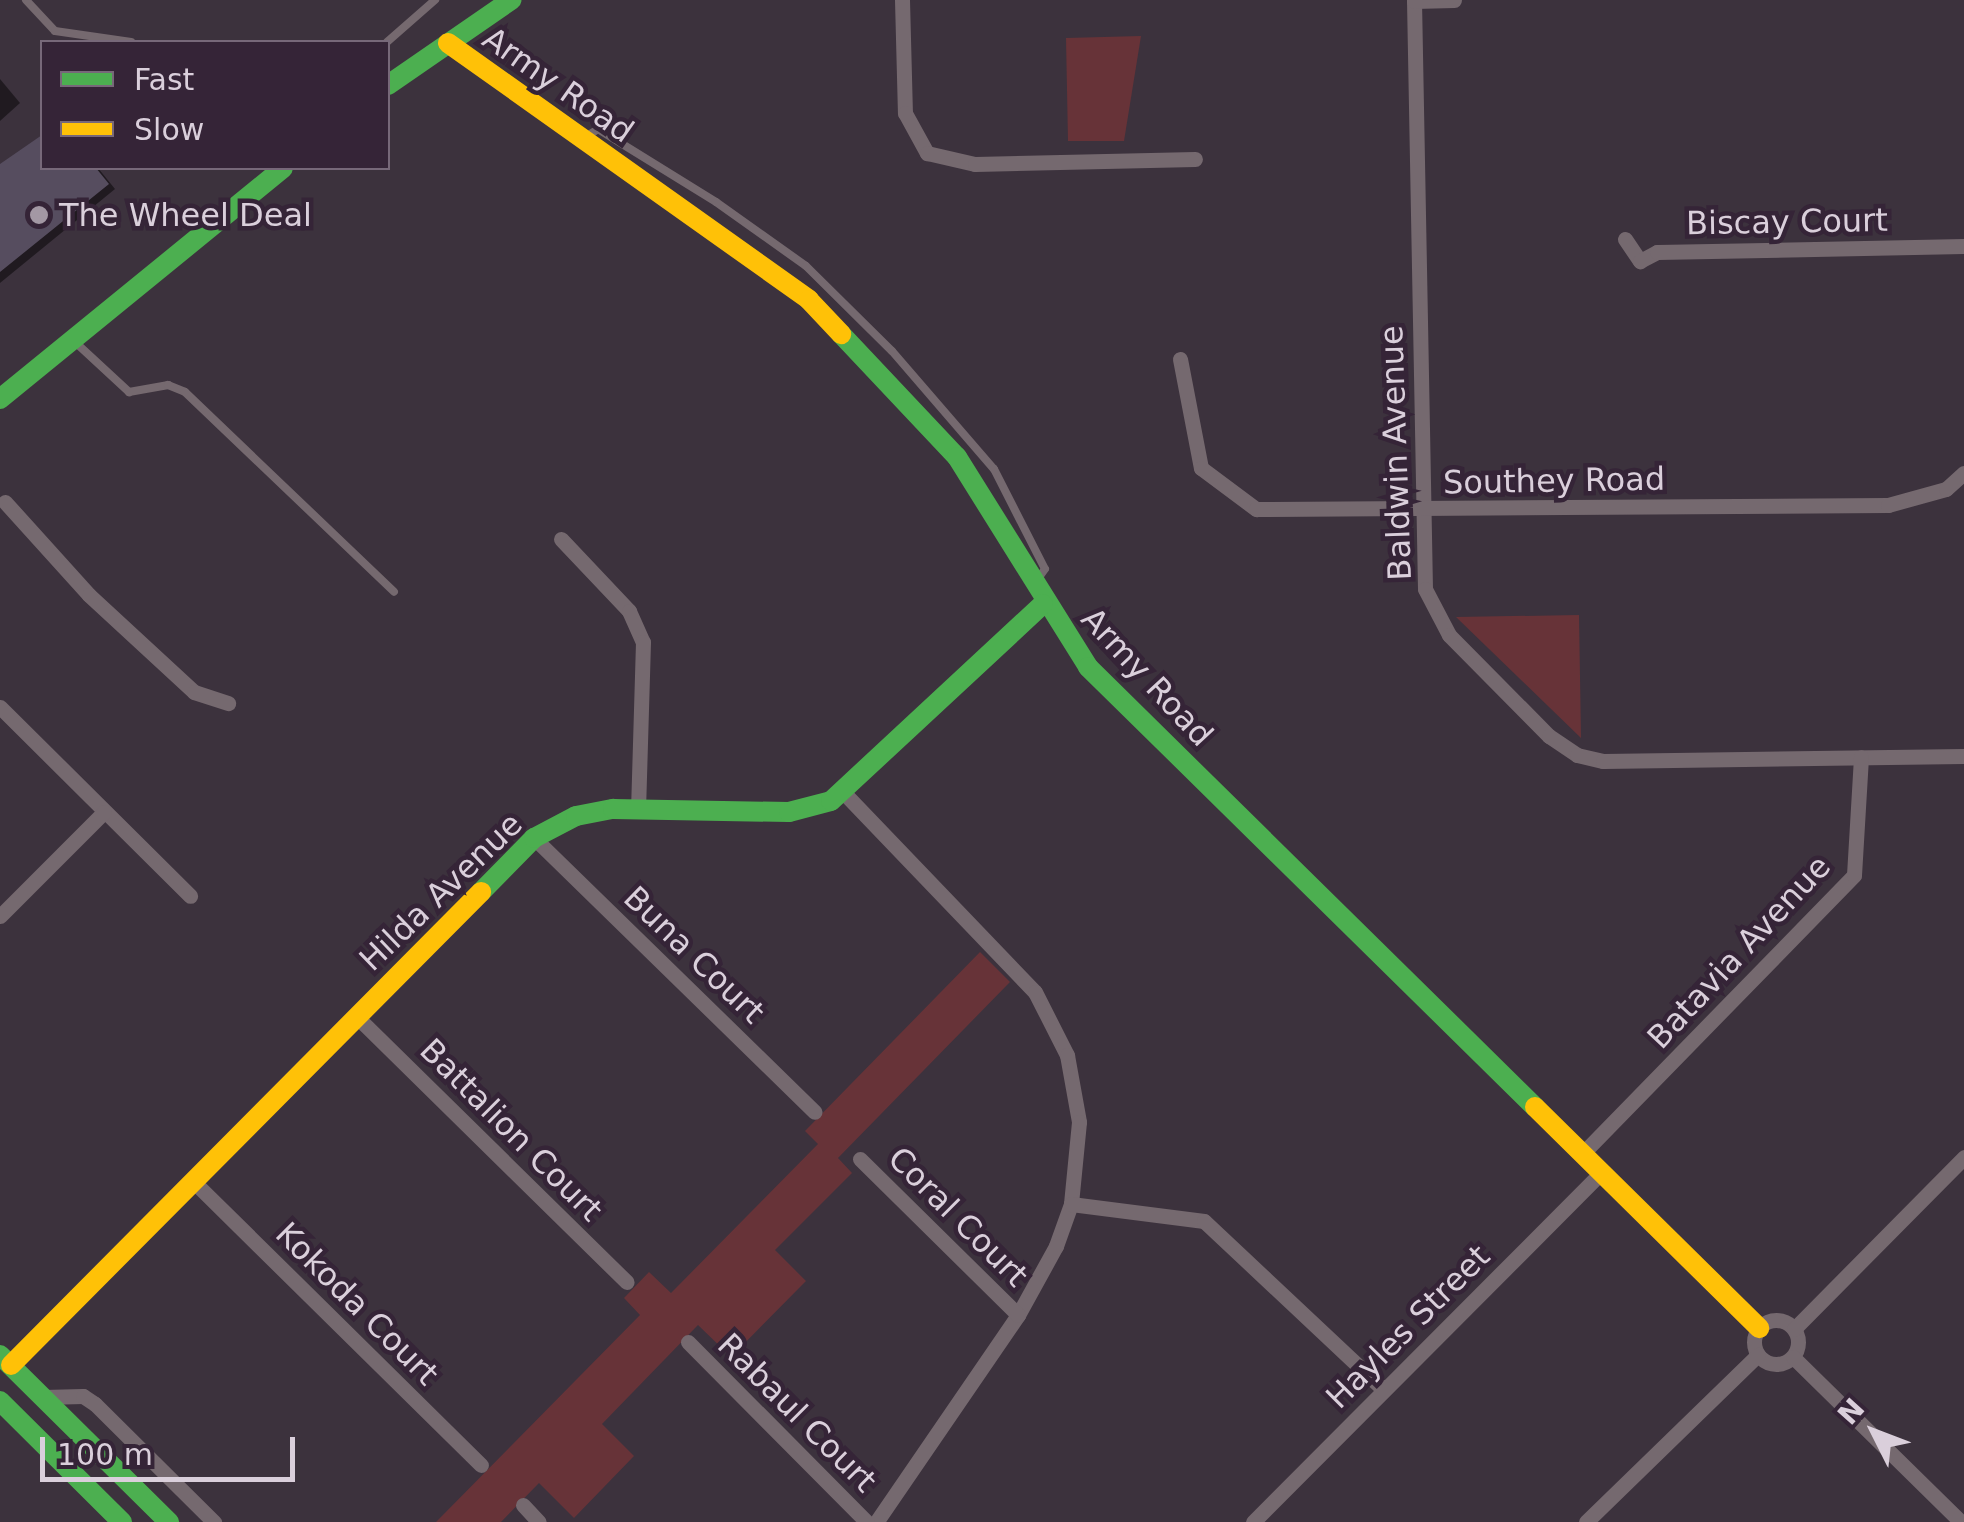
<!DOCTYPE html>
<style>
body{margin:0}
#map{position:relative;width:1964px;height:1522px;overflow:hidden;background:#3c323d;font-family:"DejaVu Sans",sans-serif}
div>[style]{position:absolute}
.green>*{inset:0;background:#673338}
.shadow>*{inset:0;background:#0007}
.building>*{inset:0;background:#564d5f}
.lane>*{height:8px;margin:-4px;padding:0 4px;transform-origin:4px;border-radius:4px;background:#75696f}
.street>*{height:15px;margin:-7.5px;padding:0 7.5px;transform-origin:7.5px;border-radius:7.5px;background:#75696f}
.street>.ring{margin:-7.5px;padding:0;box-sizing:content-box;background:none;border:15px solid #75696f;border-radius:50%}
.fast>*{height:20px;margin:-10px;padding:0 10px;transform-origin:10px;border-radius:10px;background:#4caf50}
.slow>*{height:20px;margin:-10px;padding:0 10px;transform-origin:10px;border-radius:10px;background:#ffc107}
.dots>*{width:28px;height:28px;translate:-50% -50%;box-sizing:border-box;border:5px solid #352437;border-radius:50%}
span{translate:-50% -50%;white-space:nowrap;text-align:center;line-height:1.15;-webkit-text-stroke:9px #352437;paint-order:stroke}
.street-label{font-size:32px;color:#dacfdb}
.poi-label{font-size:32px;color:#dacfdb}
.left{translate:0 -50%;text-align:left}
.legend{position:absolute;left:40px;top:40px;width:350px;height:130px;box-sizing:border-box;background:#352437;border:2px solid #776879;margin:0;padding:12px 18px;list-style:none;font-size:30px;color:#dacfdb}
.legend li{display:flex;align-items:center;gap:20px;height:50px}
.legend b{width:50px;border:2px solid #776879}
.north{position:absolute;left:1824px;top:1382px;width:100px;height:100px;-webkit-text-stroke:8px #352437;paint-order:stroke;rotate:312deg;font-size:28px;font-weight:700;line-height:40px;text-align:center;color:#dacfdb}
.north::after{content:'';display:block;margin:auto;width:35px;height:45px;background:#dacfdb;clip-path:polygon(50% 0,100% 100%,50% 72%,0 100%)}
.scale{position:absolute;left:40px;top:1437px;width:255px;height:45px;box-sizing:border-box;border:5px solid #dacfdb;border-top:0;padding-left:12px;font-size:30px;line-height:35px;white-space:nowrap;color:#dacfdb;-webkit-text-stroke:8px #352437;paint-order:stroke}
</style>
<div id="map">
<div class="green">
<div style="clip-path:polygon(1141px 36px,1124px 141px,1068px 141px,1066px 38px)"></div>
<div style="clip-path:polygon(1579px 615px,1581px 738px,1456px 617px)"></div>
<div style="clip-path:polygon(980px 952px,1010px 982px,838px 1158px,852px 1173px,775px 1250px,806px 1281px,731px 1357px,698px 1325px,602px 1424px,634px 1456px,574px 1518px,539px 1483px,501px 1522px,436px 1522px,640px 1315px,624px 1298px,649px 1272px,671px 1293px,818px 1144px,805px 1131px)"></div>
</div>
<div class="shadow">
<div style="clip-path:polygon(0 79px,20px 103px,0 121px)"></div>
<div style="clip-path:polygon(42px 137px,42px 168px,98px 168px,115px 189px,0 283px,0 170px)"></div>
</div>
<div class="building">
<div style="clip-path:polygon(42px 135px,42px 168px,96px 168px,109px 184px,0 272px,0 164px)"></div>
</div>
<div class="lane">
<div style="left:26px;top:0;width:42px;rotate:46.9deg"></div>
<div style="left:55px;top:31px;width:77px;rotate:8.2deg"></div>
<div style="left:387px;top:42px;width:64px;rotate:-41.2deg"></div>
<div style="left:587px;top:136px;width:13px;rotate:-32deg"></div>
<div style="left:598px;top:129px;width:139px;rotate:31.7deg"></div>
<div style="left:716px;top:202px;width:110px;rotate:35.4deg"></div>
<div style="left:806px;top:266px;width:121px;rotate:44.7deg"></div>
<div style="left:892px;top:351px;width:156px;rotate:49.2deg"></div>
<div style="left:994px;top:469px;width:112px;rotate:63deg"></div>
<div style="left:1045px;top:569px;width:19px;rotate:126deg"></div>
<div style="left:75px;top:342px;width:74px;rotate:42.8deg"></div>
<div style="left:129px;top:392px;width:40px;rotate:-10deg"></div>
<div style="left:168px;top:385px;width:18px;rotate:22deg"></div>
<div style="left:185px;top:392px;width:289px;rotate:43.7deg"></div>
</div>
<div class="street">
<div style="left:902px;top:0;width:113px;rotate:88.5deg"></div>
<div style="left:905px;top:113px;width:46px;rotate:61.2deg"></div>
<div style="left:927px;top:153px;width:49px;rotate:12.9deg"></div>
<div style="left:975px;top:164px;width:220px;rotate:-1.3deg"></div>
<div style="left:1414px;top:0;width:589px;rotate:88.93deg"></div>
<div style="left:1425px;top:589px;width:52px;rotate:62.4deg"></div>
<div style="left:1449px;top:635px;width:142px;rotate:45.3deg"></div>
<div style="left:1549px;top:736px;width:34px;rotate:34deg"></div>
<div style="left:1577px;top:755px;width:27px;rotate:13deg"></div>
<div style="left:1603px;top:761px;width:361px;rotate:-0.8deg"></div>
<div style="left:1414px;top:1px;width:40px;rotate:-1.4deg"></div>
<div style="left:1625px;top:239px;width:27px;rotate:56deg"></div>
<div style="left:1640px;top:261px;width:19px;rotate:-28deg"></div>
<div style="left:1657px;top:252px;width:307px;rotate:-1.1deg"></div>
<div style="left:1180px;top:359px;width:111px;rotate:79.1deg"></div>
<div style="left:1201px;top:468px;width:69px;rotate:36.7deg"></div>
<div style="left:1256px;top:509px;width:632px;rotate:-0.36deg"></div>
<div style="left:1888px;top:505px;width:60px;rotate:-15.4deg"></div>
<div style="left:1946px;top:489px;width:24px;rotate:-42deg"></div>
<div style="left:5px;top:502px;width:125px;rotate:47.9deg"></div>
<div style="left:89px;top:595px;width:143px;rotate:42.7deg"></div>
<div style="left:194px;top:692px;width:36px;rotate:18deg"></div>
<div style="left:561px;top:539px;width:99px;rotate:46.6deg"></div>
<div style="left:629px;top:611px;width:34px;rotate:66deg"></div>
<div style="left:643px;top:642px;width:167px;rotate:91.7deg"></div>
<div style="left:0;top:707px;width:268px;rotate:44.8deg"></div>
<div style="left:845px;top:794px;width:274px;rotate:46.2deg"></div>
<div style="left:1035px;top:992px;width:71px;rotate:63.1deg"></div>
<div style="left:1067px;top:1055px;width:68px;rotate:79.8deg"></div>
<div style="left:1079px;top:1122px;width:82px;rotate:95.6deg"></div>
<div style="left:1071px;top:1204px;width:45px;rotate:109.7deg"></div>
<div style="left:1056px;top:1246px;width:79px;rotate:118.8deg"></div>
<div style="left:1018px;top:1315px;width:251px;rotate:124.4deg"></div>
<div style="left:534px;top:838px;width:392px;rotate:44.3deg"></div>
<div style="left:0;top:916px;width:147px;rotate:-45deg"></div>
<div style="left:357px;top:1017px;width:378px;rotate:44.5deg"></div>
<div style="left:1583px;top:1153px;width:388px;rotate:-45.7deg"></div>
<div style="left:1854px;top:875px;width:118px;rotate:-86.6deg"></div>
<div style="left:860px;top:1159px;width:222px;rotate:44.6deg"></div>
<div style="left:194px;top:1182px;width:403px;rotate:44.6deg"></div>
<div style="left:1071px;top:1204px;width:134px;rotate:7.3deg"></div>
<div style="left:1204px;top:1221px;width:245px;rotate:43.2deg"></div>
<div class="ring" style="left:1754px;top:1320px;width:29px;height:29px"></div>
<div style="left:1794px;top:1329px;width:242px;rotate:-45.3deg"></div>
<div style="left:688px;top:1342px;width:254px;rotate:45.2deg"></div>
<div style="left:1793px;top:1357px;width:235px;rotate:44.5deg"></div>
<div style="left:43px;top:1397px;width:40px;rotate:-1.4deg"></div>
<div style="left:83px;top:1396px;width:14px;rotate:34deg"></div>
<div style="left:95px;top:1404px;width:168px;rotate:44.8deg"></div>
<div style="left:523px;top:1505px;width:23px;rotate:47deg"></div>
<div style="left:1253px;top:1522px;width:494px;rotate:-45.1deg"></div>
<div style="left:1586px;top:1522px;width:240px;rotate:-44.2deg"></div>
</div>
<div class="fast">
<div style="left:388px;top:85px;width:150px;rotate:-34.6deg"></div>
<div style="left:841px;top:334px;width:169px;rotate:46.7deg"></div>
<div style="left:957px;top:457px;width:248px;rotate:58deg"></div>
<div style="left:1088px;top:667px;width:627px;rotate:44.55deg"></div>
<div style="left:0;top:399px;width:365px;rotate:-39.2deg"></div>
<div style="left:481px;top:892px;width:76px;rotate:-45.5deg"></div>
<div style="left:534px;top:838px;width:47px;rotate:-27.6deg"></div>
<div style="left:576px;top:816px;width:38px;rotate:-11deg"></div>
<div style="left:613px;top:809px;width:176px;rotate:1deg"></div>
<div style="left:789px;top:812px;width:43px;rotate:-14.7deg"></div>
<div style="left:831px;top:801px;width:289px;rotate:-42.9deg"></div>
<div style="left:0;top:1355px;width:238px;rotate:44.7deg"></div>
<div style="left:0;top:1401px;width:172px;rotate:44.8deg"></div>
</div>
<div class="slow">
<div style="left:448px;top:43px;width:443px;rotate:35.4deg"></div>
<div style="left:809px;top:300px;width:47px;rotate:46.7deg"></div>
<div style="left:1535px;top:1107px;width:315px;rotate:44.6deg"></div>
<div style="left:11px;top:1365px;width:667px;rotate:-45.18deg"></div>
</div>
<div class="dots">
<div style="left:39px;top:215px;background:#a398a4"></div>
</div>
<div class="street-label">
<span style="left:558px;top:85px;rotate:35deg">Army Road</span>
<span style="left:1787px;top:222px;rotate:-1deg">Biscay Court</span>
<span style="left:1396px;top:453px;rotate:-92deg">Baldwin Avenue</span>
<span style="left:1554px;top:481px;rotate:-1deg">Southey Road</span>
<span style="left:1147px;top:677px;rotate:47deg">Army Road</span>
<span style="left:441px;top:892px;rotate:-44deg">Hilda Avenue</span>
<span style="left:1739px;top:952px;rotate:-47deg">Batavia Avenue</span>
<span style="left:694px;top:955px;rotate:44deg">Buna Court</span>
<span style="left:511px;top:1130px;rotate:45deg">Battalion Court</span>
<span style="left:958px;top:1217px;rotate:45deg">Coral Court</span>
<span style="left:357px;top:1304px;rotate:45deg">Kokoda Court</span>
<span style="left:1408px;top:1327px;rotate:-45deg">Hayles Street</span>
<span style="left:797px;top:1413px;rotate:45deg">Rabaul Court</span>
</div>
<div class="poi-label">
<span class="left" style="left:59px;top:215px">The Wheel Deal</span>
</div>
<ul class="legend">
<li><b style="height:12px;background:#4caf50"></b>Fast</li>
<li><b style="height:12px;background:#ffc107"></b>Slow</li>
</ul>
<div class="north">N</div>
<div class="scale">100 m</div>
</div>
